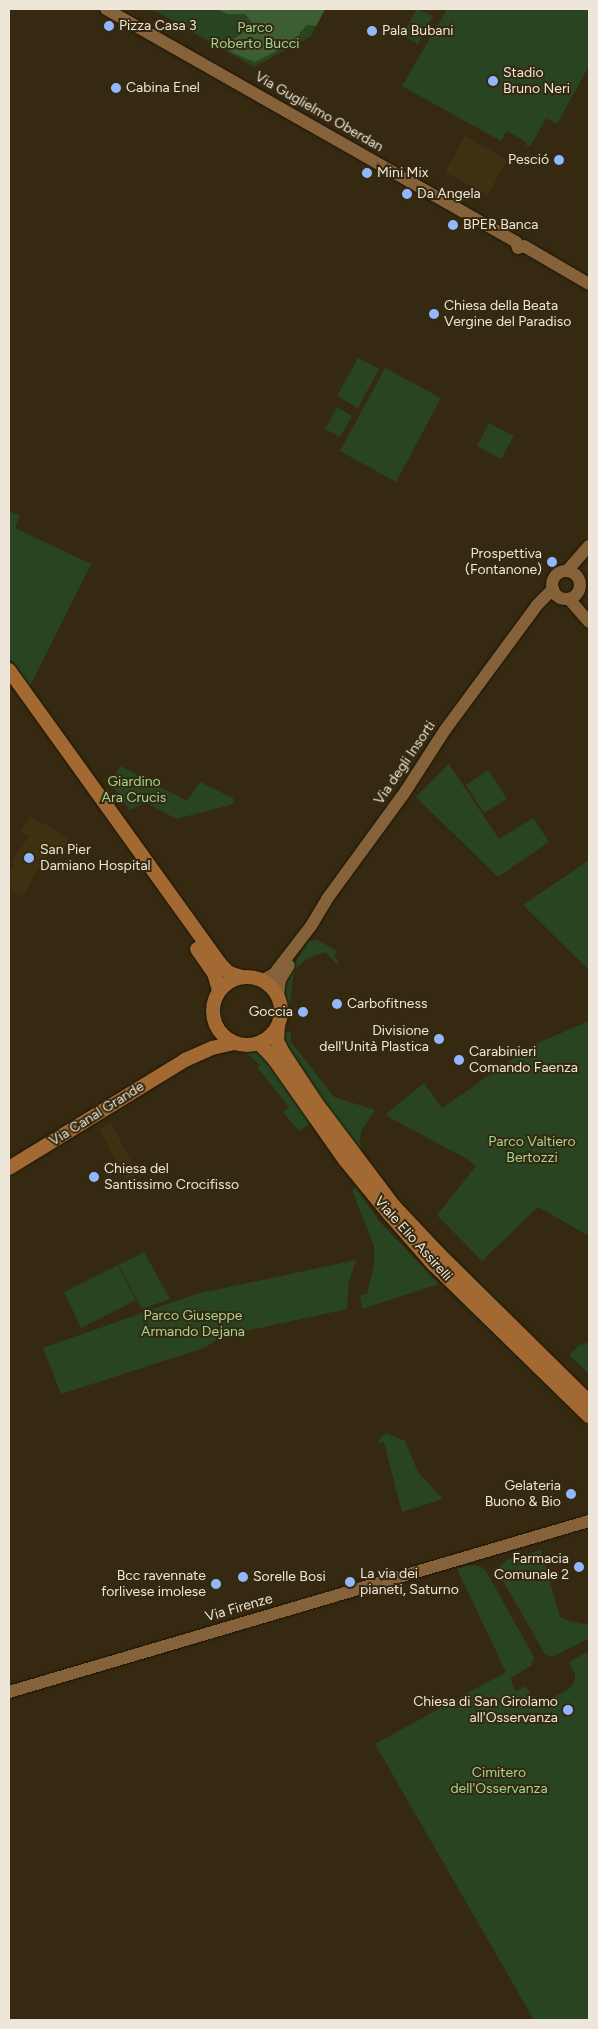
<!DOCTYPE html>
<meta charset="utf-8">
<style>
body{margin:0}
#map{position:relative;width:598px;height:2029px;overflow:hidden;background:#352a11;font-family:Figtree,sans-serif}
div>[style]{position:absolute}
.built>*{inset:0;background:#3e3010}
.green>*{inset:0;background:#294420}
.forest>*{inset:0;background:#3d5d33}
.roads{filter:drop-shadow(0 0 1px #1c1200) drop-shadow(0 0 1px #1c1200)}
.secondary>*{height:12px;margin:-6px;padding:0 6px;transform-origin:6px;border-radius:6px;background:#85623a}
.secondary>.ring{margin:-6px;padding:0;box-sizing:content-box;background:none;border:12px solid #85623a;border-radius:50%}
.primary>*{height:14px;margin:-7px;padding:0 7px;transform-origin:7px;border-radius:7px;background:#a26932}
.primary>.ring{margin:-7px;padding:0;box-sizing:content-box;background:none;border:14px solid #a26932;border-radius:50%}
.dots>*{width:14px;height:14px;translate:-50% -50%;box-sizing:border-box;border:2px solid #352a11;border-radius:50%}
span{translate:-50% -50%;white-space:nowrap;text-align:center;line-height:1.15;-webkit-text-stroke:4px #352a11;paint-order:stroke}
.poi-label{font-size:14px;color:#eee6d8}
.left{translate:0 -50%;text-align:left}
.right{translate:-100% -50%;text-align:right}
.park-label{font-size:14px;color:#a1d592}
.street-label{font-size:14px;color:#eee6d8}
.frame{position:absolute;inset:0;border:10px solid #eee6d8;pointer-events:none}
</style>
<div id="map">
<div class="built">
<div style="clip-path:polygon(465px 136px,507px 160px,487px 196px,445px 172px)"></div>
<div style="clip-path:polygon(30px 816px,69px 838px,60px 854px,50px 849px,22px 897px,9px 890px,9px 873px,14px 864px,11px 863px,29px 836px,21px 832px)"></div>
<div style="clip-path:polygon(111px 1123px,138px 1174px,126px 1180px,99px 1129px)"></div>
</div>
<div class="green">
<div style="clip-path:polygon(152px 9px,326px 9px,310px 37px,254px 67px)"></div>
<div style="clip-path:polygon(417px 9px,433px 16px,418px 44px,402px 35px)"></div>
<div style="clip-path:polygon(447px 9px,589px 9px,589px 66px,557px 124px,546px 118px,530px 147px,526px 145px,527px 143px,507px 131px,501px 141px,402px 86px)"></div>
<div style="clip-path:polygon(358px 358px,379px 369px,358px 408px,337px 396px)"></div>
<div style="clip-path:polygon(385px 368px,441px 398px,396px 482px,340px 451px)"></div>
<div style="clip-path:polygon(337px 407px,352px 416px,340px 437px,325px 429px)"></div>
<div style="clip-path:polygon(489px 423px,514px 436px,501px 459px,477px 446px)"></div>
<div style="clip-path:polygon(9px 511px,20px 516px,15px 528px,91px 564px,30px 686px,9px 657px)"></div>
<div style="clip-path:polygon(449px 764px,499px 839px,533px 818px,549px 842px,498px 877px,416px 797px)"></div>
<div style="clip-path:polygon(120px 766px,187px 801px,200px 782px,233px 798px,234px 804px,176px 819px,145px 802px,130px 810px,110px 784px)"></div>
<div style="clip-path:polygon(488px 770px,507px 799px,484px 813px,466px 785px)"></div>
<div style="clip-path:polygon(589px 860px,589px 970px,523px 905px)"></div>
<div style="clip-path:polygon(313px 940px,318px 940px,338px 952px,334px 955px,339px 963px,337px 965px,326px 952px,306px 959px,294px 971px,286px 1032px,291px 1033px,291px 1042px,334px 1097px,375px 1110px,361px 1131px,360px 1143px,363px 1158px,282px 1045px,286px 1009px,283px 995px,284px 980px,309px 941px)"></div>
<div style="clip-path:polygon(589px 1021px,589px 1236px,538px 1207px,482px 1261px,437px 1215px,476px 1166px,467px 1159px,385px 1115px,424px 1083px,442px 1108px,531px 1046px)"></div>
<div style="clip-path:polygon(244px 1051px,257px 1051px,263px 1054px,310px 1123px,299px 1131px,283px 1112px,289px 1107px,257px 1067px,260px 1065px)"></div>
<div style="clip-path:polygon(355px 1187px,380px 1222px,439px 1284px,362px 1309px,360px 1295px,367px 1294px,374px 1265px,374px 1246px,352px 1190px)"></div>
<div style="clip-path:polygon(144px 1252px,170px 1299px,142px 1309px,119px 1265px)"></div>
<div style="clip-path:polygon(356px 1260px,349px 1281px,347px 1309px,223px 1336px,204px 1348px,61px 1394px,43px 1348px,196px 1294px)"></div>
<div style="clip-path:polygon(118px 1265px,136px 1300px,81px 1328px,64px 1292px)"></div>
<div style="clip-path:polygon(589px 1342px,589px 1374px,569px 1355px,579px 1345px)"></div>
<div style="clip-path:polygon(386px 1433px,405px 1441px,418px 1472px,443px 1499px,402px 1512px,384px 1442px,378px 1443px,378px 1441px)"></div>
<div style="clip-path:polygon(541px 1550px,560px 1617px,569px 1621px,589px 1625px,589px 1638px,552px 1657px,545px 1654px,499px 1574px,500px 1566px,507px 1560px)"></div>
<div style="clip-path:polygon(469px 1565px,479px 1566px,486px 1571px,534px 1657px,531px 1666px,510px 1678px,516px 1691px,526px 1686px,531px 1695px,538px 1700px,549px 1700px,570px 1688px,575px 1680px,575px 1673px,569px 1662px,589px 1651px,589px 2020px,534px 2020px,375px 1744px,506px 1672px,457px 1569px)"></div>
</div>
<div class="forest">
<div style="clip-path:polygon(217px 9px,325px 9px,316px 26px,307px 25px,301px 31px,296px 41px,255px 62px,233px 53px,224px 47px,253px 24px,245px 14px,227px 14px)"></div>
</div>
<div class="roads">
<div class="secondary">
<div style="left:106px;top:9px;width:472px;rotate:29.6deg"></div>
<div style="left:516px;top:242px;width:6px;rotate:72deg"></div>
<div style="left:518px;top:248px;width:6px;rotate:-18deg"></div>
<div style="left:524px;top:246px;width:75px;rotate:30.3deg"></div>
<div style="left:567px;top:571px;width:33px;rotate:-49deg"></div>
<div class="ring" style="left:552px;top:571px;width:16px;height:16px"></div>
<div style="left:569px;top:599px;width:30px;rotate:49deg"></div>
<div style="left:263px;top:980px;width:13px;rotate:-29deg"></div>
<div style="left:274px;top:974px;width:61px;rotate:-52.4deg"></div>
<div style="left:311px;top:926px;width:31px;rotate:-59deg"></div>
<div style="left:327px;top:899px;width:132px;rotate:-53.9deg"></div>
<div style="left:405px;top:792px;width:74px;rotate:-57.2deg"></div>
<div style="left:445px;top:730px;width:155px;rotate:-53.6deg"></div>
<div style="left:537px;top:605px;width:23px;rotate:-45deg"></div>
<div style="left:278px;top:996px;width:16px;rotate:-83deg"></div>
<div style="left:280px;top:980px;width:17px;rotate:-59deg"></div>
<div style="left:9px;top:1692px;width:605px;rotate:-16.43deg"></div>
</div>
<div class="primary">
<div style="left:9px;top:670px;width:362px;rotate:54.3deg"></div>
<div style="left:220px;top:964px;width:13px;rotate:45deg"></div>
<div style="left:229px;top:973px;width:13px;rotate:18deg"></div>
<div style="left:197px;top:949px;width:29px;rotate:55deg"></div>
<div style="left:214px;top:973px;width:18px;rotate:74deg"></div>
<div class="ring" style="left:213px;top:977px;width:54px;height:54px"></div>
<div style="left:278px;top:1026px;width:15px;rotate:94deg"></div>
<div style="left:277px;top:1041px;width:11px;rotate:63deg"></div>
<div style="left:282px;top:1051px;width:64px;rotate:56.6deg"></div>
<div style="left:317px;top:1104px;width:128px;rotate:53deg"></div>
<div style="left:394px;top:1206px;width:66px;rotate:46.8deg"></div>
<div style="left:439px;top:1254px;width:211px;rotate:44.6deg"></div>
<div style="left:259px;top:1043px;width:22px;rotate:47deg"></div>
<div style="left:274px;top:1059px;width:123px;rotate:54.9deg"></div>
<div style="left:345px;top:1160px;width:71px;rotate:50.7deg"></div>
<div style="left:390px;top:1215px;width:65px;rotate:48.7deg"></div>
<div style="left:433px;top:1264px;width:218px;rotate:44.3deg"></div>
<div style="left:9px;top:1168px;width:206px;rotate:-31.5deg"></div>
<div style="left:185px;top:1060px;width:30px;rotate:-24deg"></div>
<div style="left:212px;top:1048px;width:23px;rotate:-13deg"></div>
</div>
</div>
<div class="dots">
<div style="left:109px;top:26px;background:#92b7fd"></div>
<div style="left:372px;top:31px;background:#92b7fd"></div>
<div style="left:493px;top:81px;background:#92b7fd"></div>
<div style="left:116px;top:88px;background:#92b7fd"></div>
<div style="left:559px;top:160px;background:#92b7fd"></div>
<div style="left:367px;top:173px;background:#92b7fd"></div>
<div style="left:407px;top:194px;background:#92b7fd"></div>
<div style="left:453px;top:225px;background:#92b7fd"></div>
<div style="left:434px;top:314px;background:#92b7fd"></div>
<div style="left:552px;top:562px;background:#92b7fd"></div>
<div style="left:29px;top:858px;background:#92b7fd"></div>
<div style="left:337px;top:1004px;background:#92b7fd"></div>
<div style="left:303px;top:1012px;background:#92b7fd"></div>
<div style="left:439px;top:1039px;background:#92b7fd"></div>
<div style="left:459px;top:1060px;background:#92b7fd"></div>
<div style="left:94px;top:1177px;background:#92b7fd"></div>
<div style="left:571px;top:1494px;background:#92b7fd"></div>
<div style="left:579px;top:1567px;background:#92b7fd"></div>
<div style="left:243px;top:1577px;background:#92b7fd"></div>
<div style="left:350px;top:1582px;background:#92b7fd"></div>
<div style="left:216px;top:1584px;background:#92b7fd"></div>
<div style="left:568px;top:1710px;background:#92b7fd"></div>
</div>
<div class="poi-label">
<span class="left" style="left:119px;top:26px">Pizza Casa 3</span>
<span class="left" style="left:382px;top:31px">Pala Bubani</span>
<span class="left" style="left:503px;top:81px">Stadio<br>Bruno Neri</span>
<span class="left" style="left:126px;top:88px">Cabina Enel</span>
<span class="right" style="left:549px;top:160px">Pesció</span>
<span class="left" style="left:377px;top:173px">Mini Mix</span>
<span class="left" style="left:417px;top:194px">Da Angela</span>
<span class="left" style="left:463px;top:225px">BPER Banca</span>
<span class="left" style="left:444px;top:314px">Chiesa della Beata<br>Vergine del Paradiso</span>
<span class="right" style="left:542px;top:562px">Prospettiva<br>(Fontanone)</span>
<span class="left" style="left:40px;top:858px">San Pier<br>Damiano Hospital</span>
<span class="left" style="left:347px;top:1004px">Carbofitness</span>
<span class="right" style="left:293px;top:1012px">Goccia</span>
<span class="right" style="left:429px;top:1039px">Divisione<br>dell'Unità Plastica</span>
<span class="left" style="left:469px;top:1060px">Carabinieri<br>Comando Faenza</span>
<span class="left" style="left:104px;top:1177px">Chiesa del<br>Santissimo Crocifisso</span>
<span class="right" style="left:561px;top:1494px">Gelateria<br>Buono &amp; Bio</span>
<span class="right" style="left:569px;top:1567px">Farmacia<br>Comunale 2</span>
<span class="left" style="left:360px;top:1582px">La via dei<br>pianeti, Saturno</span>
<span class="right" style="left:206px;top:1584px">Bcc ravennate<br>forlivese imolese</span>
<span class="left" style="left:253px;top:1577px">Sorelle Bosi</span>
<span class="right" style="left:558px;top:1710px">Chiesa di San Girolamo<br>all'Osservanza</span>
</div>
<div class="park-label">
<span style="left:255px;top:36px">Parco<br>Roberto Bucci</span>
<span style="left:134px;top:790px">Giardino<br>Ara Crucis</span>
<span style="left:532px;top:1150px">Parco Valtiero<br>Bertozzi</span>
<span style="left:193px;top:1324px">Parco Giuseppe<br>Armando Dejana</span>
<span style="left:499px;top:1781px">Cimitero<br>dell'Osservanza</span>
</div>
<div class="street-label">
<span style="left:319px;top:112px;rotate:30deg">Via Guglielmo Oberdan</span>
<span style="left:405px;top:763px;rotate:-56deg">Via degli Insorti</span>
<span style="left:97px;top:1114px;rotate:-32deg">Via Canal Grande</span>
<span style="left:413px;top:1239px;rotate:48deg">Viale Elio Assirelli</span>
<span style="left:239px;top:1608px;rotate:-16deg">Via Firenze</span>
</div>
<div class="frame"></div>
</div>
